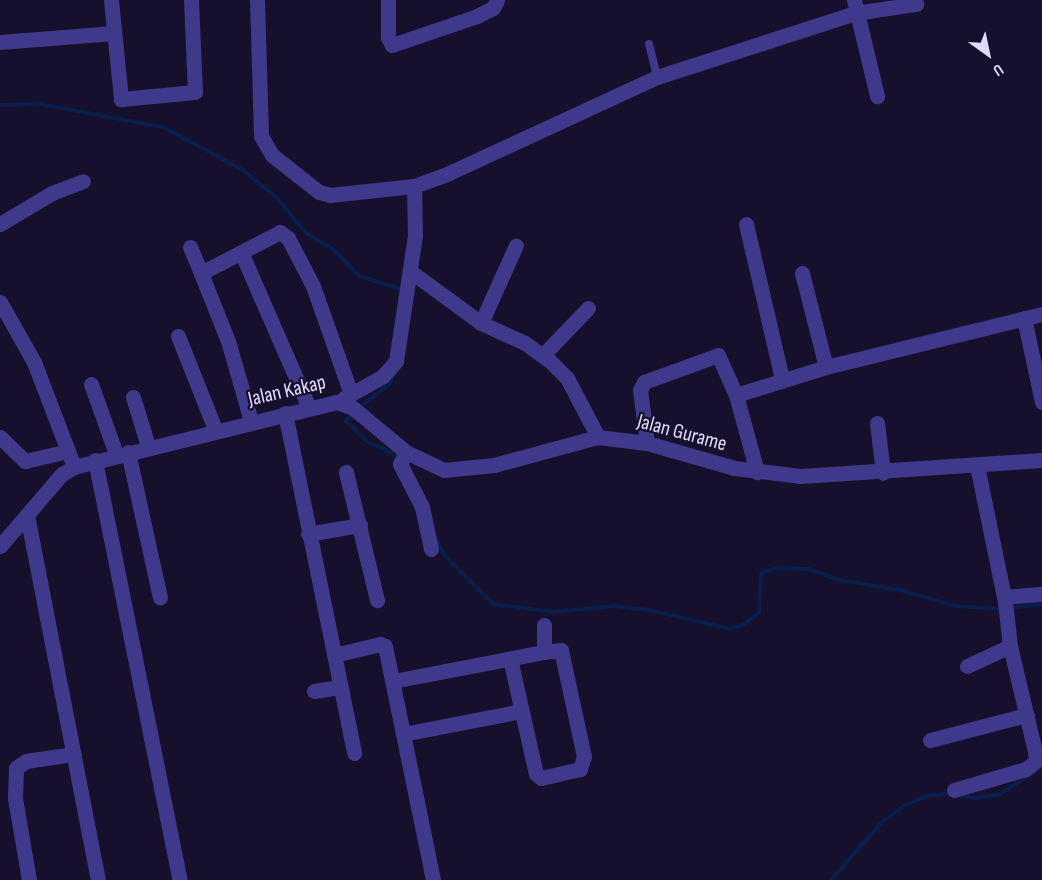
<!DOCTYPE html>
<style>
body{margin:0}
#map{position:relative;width:1042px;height:880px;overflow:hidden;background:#16102c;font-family:"Sofia Sans Condensed",sans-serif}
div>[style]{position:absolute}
.stream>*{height:4px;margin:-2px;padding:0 2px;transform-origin:2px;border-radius:2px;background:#081e4c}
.service>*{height:8px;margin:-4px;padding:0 4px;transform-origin:4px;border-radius:4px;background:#3f398c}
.minor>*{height:15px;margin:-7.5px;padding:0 7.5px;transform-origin:7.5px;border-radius:7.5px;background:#3f398c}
.tertiary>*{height:15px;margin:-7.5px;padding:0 7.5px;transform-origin:7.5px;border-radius:7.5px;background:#3f398c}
span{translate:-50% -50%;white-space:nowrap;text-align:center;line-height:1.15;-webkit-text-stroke:4.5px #16102c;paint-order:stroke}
.street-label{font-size:21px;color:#e0daff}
.north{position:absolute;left:958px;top:24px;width:60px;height:60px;-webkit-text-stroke:4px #16102c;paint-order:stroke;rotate:147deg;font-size:16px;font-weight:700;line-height:24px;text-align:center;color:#e0daff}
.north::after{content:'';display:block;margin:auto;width:21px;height:27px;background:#e0daff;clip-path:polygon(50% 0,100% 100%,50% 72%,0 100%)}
</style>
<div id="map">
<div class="stream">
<div style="left:0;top:105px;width:39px;rotate:-1deg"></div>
<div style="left:39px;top:104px;width:126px;rotate:10.5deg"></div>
<div style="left:163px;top:127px;width:91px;rotate:28.3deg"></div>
<div style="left:243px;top:170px;width:44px;rotate:39.5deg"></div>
<div style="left:277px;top:198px;width:45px;rotate:50.4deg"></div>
<div style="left:306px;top:233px;width:31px;rotate:31deg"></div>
<div style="left:333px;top:249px;width:37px;rotate:46deg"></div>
<div style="left:359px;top:276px;width:47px;rotate:17.3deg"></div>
<div style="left:357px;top:409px;width:41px;rotate:-38deg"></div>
<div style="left:389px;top:384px;width:15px;rotate:-62deg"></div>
<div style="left:352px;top:414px;width:9px;rotate:131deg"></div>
<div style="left:346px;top:421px;width:30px;rotate:44deg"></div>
<div style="left:368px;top:442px;width:33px;rotate:25deg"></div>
<div style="left:435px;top:537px;width:20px;rotate:63deg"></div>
<div style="left:444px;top:555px;width:69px;rotate:45deg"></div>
<div style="left:493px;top:604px;width:61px;rotate:7.6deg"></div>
<div style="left:553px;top:612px;width:62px;rotate:-5.5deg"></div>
<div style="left:615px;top:606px;width:35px;rotate:7deg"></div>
<div style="left:650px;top:610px;width:82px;rotate:13.4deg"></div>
<div style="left:730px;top:629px;width:14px;rotate:-17deg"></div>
<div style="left:743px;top:625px;width:20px;rotate:-37deg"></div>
<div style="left:759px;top:613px;width:40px;rotate:-87.1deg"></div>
<div style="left:761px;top:573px;width:17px;rotate:-17deg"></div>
<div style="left:777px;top:568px;width:32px;rotate:2deg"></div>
<div style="left:809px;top:569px;width:32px;rotate:20deg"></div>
<div style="left:839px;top:580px;width:62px;rotate:9.3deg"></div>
<div style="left:900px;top:590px;width:57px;rotate:16.2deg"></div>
<div style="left:955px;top:606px;width:48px;rotate:3.6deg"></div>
<div style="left:1010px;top:608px;width:32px;rotate:-7deg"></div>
<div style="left:831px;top:880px;width:77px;rotate:-48.7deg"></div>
<div style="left:882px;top:822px;width:29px;rotate:-36deg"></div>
<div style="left:905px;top:805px;width:23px;rotate:-23deg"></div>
<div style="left:926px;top:796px;width:22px;rotate:-5deg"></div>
<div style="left:948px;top:794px;width:28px;rotate:8deg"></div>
<div style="left:976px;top:798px;width:24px;rotate:-9deg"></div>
<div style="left:1000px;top:794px;width:50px;rotate:-32.7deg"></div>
</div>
<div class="service">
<div style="left:649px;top:44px;width:34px;rotate:76deg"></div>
</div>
<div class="minor">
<div style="left:111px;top:0;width:100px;rotate:84.2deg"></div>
<div style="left:121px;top:99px;width:74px;rotate:-5.4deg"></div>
<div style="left:195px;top:92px;width:92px;rotate:-92.5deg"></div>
<div style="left:257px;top:0;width:136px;rotate:88.3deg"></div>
<div style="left:261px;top:136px;width:22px;rotate:60deg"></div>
<div style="left:272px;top:155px;width:60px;rotate:38.2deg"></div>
<div style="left:319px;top:192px;width:11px;rotate:15deg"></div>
<div style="left:330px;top:195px;width:84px;rotate:-6.1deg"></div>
<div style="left:414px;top:186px;width:37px;rotate:-20deg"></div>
<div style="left:449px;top:173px;width:229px;rotate:-24.8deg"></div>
<div style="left:657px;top:77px;width:208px;rotate:-17.9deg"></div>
<div style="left:855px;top:13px;width:62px;rotate:-8.4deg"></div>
<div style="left:388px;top:0;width:38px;rotate:90deg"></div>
<div style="left:388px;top:38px;width:8px;rotate:60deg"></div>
<div style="left:392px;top:45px;width:90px;rotate:-18.8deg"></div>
<div style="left:477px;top:16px;width:18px;rotate:-27deg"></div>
<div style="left:493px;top:8px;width:9px;rotate:-63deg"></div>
<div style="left:854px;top:0;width:99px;rotate:76.5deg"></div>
<div style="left:0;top:42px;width:114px;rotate:-4.5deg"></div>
<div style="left:0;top:224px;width:61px;rotate:-30.8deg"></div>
<div style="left:52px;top:193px;width:33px;rotate:-21deg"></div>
<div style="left:746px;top:224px;width:159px;rotate:76.9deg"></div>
<div style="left:190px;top:247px;width:28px;rotate:67deg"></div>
<div style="left:241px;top:252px;width:170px;rotate:66.4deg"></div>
<div style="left:410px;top:271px;width:88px;rotate:36.2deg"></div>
<div style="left:481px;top:323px;width:48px;rotate:24.4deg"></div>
<div style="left:525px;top:343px;width:31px;rotate:36deg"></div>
<div style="left:550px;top:361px;width:24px;rotate:45deg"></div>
<div style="left:567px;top:378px;width:67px;rotate:62.3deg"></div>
<div style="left:802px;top:273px;width:97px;rotate:75.7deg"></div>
<div style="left:0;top:302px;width:69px;rotate:60.5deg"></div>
<div style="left:34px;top:362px;width:112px;rotate:69.1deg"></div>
<div style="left:1024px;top:318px;width:86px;rotate:77.9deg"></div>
<div style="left:481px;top:323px;width:85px;rotate:-65.8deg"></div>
<div style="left:178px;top:336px;width:100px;rotate:68.3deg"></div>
<div style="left:543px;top:355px;width:65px;rotate:-46.2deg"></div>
<div style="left:91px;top:384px;width:74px;rotate:70.3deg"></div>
<div style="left:736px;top:395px;width:94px;rotate:-17.3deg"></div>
<div style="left:826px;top:367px;width:222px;rotate:-13.8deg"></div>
<div style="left:133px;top:397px;width:51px;rotate:73deg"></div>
<div style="left:344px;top:398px;width:45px;rotate:-29.4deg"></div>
<div style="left:383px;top:376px;width:20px;rotate:-49deg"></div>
<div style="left:396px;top:361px;width:126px;rotate:-81.4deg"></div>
<div style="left:415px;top:236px;width:50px;rotate:-91.1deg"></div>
<div style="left:285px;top:413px;width:347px;rotate:78.5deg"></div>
<div style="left:251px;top:421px;width:83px;rotate:-106deg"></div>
<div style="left:228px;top:341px;width:73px;rotate:-111.7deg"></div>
<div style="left:201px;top:273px;width:89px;rotate:-27.4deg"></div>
<div style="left:280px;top:232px;width:10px;rotate:37deg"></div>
<div style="left:288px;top:238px;width:54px;rotate:62.5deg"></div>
<div style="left:313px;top:286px;width:114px;rotate:70.6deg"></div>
<div style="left:877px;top:423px;width:50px;rotate:83.2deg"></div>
<div style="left:0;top:437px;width:35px;rotate:44deg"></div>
<div style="left:25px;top:461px;width:44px;rotate:-13.1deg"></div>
<div style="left:647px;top:443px;width:53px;rotate:-97.5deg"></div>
<div style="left:640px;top:390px;width:9px;rotate:-63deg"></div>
<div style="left:644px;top:382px;width:79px;rotate:-20deg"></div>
<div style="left:718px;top:355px;width:44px;rotate:65.8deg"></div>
<div style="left:736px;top:395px;width:80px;rotate:74.7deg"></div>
<div style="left:128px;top:452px;width:149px;rotate:77.6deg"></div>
<div style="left:406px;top:452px;width:13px;rotate:117deg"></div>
<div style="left:400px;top:464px;width:48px;rotate:62.9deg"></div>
<div style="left:422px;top:507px;width:43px;rotate:77.9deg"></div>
<div style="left:95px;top:460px;width:429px;rotate:78.6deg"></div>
<div style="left:346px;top:472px;width:132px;rotate:76.4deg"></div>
<div style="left:27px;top:515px;width:372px;rotate:79deg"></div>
<div style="left:308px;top:534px;width:53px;rotate:-9.8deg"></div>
<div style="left:1004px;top:597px;width:38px;rotate:-5deg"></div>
<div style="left:544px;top:625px;width:27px;rotate:90deg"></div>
<div style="left:334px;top:655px;width:47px;rotate:-13.4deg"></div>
<div style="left:380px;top:644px;width:5px;rotate:22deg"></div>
<div style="left:385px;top:646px;width:239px;rotate:78.4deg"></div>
<div style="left:967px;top:666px;width:47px;rotate:-24.9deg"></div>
<div style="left:393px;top:681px;width:154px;rotate:-10.9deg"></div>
<div style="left:544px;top:652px;width:17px;rotate:-7deg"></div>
<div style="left:561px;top:650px;width:108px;rotate:77.8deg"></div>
<div style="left:584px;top:756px;width:14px;rotate:107deg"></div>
<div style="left:580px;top:769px;width:40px;rotate:167deg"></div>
<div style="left:541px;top:778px;width:6px;rotate:-141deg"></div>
<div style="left:536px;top:774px;width:118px;rotate:-102.7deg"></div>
<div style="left:314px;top:691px;width:25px;rotate:-9deg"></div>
<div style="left:403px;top:734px;width:120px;rotate:-11deg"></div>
<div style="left:930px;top:740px;width:100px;rotate:-14.5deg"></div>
<div style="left:954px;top:790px;width:75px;rotate:-16.3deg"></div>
<div style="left:1026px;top:769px;width:14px;rotate:-39deg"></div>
<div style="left:1037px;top:760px;width:117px;rotate:-103.3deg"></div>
<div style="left:1010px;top:646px;width:44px;rotate:-96.5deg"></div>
<div style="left:1005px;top:602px;width:139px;rotate:-101.6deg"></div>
<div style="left:29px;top:880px;width:83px;rotate:-99.7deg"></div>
<div style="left:15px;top:798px;width:30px;rotate:-88deg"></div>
<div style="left:16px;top:768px;width:12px;rotate:-35deg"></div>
<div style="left:26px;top:761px;width:48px;rotate:-8.5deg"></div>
</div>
<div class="tertiary">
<div style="left:0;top:546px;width:95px;rotate:-49.3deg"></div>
<div style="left:62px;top:474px;width:14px;rotate:-30deg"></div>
<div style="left:74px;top:467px;width:270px;rotate:-13.9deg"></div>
<div style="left:336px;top:402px;width:18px;rotate:19deg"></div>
<div style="left:353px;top:408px;width:69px;rotate:39.7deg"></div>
<div style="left:406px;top:452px;width:42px;rotate:25.3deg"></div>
<div style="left:444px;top:470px;width:50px;rotate:-5.7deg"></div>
<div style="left:494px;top:465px;width:108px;rotate:-15.1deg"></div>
<div style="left:598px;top:437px;width:49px;rotate:7deg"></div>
<div style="left:647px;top:443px;width:91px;rotate:16deg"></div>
<div style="left:734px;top:468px;width:67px;rotate:6.8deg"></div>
<div style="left:801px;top:476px;width:242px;rotate:-3.8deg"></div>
</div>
<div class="street-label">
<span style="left:287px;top:391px;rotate:-13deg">Jalan Kakap</span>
<span style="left:682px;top:433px;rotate:15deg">Jalan Gurame</span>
</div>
<div class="north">U</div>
</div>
